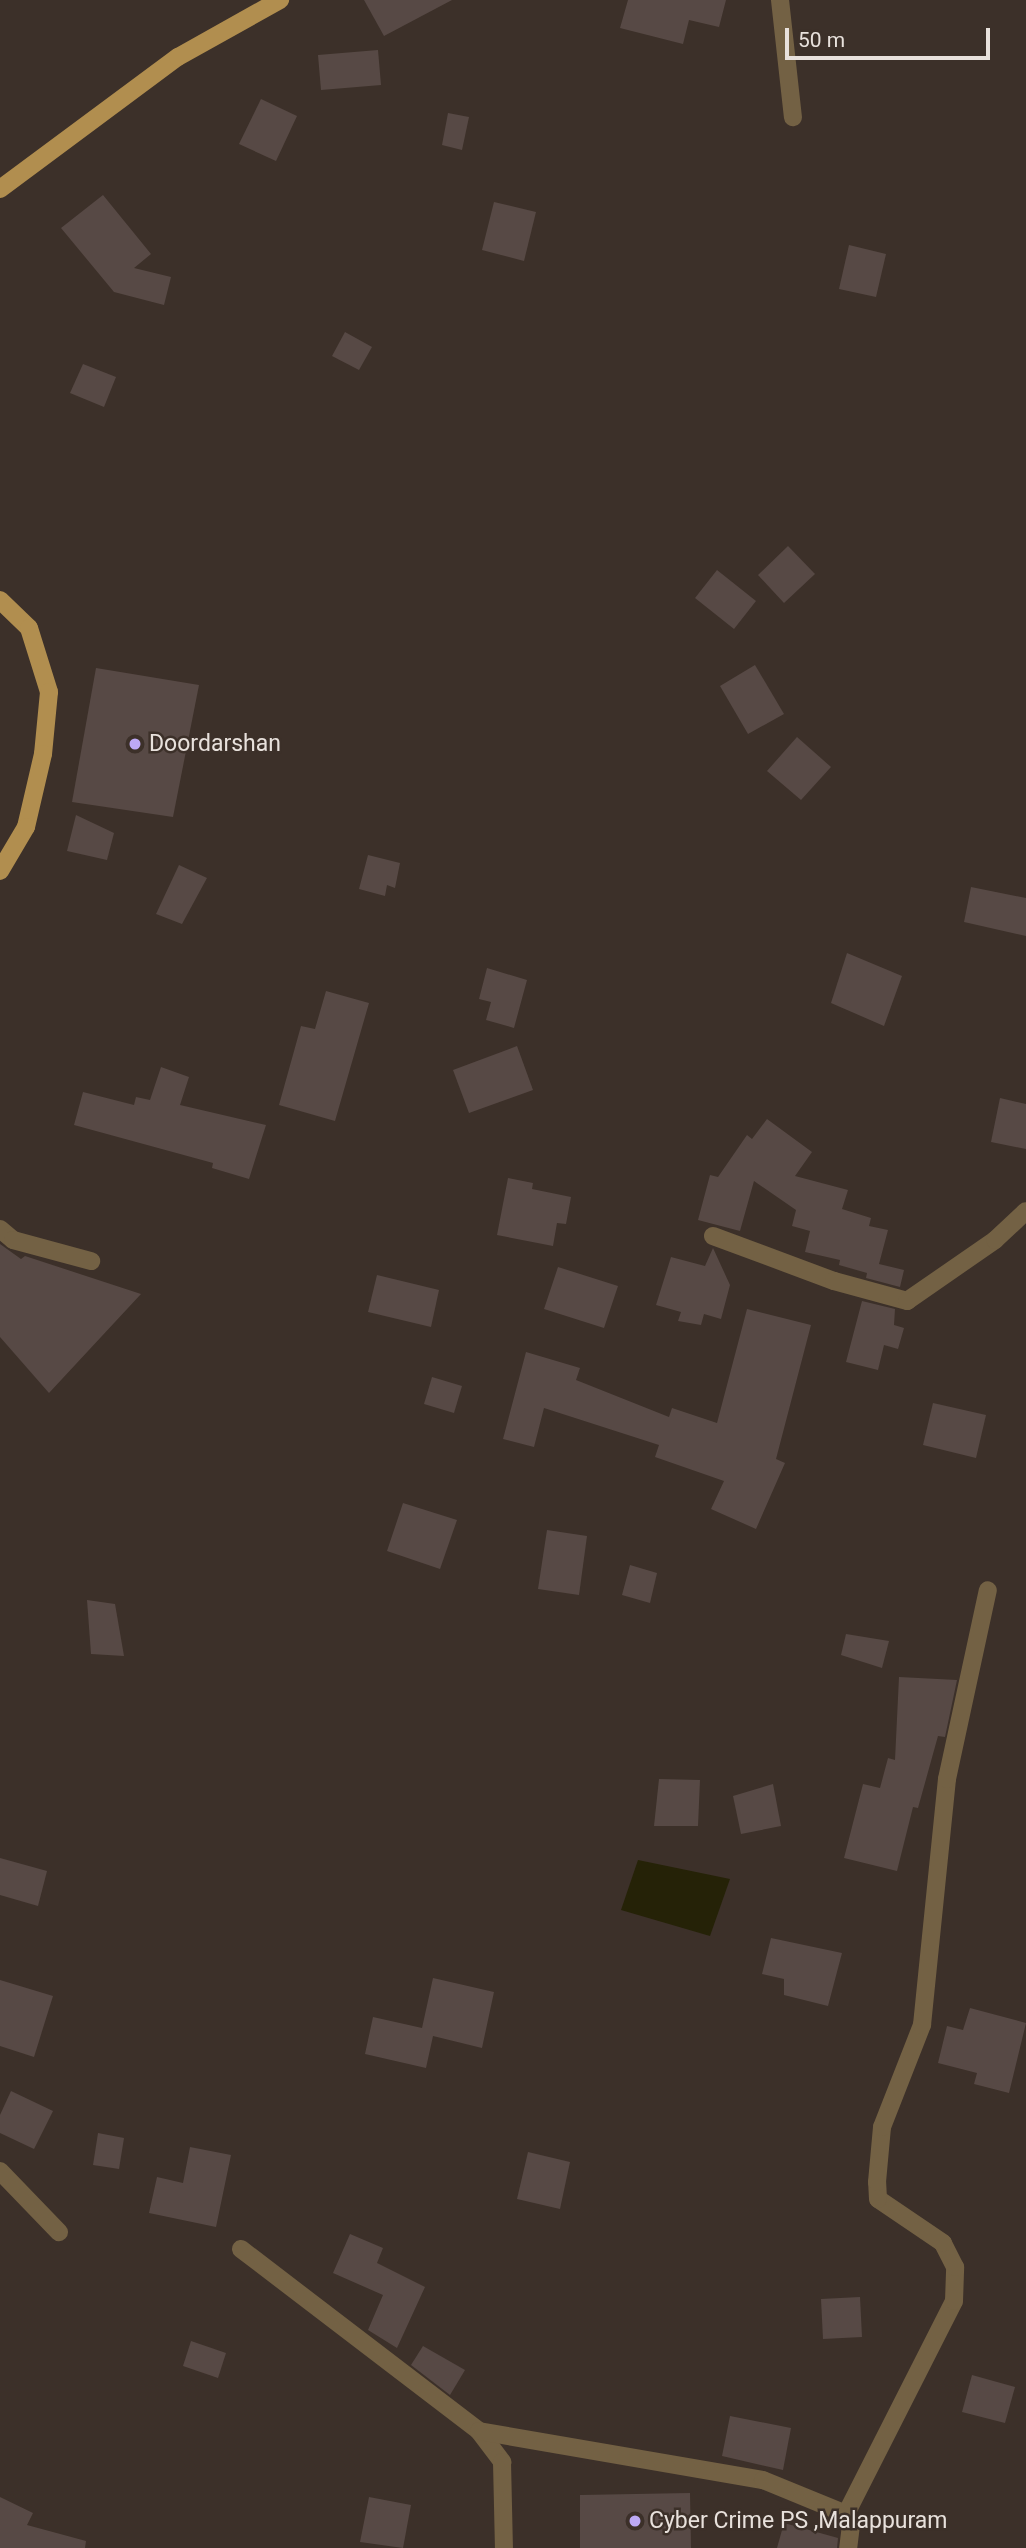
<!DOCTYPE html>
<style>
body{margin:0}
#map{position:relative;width:1026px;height:2548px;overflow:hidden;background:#3c3029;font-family:Roboto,sans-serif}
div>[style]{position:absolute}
.water>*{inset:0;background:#252207}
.building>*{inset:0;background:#574945}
.minor>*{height:18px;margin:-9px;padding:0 9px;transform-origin:9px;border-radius:9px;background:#736144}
.major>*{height:18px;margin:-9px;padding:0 9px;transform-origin:9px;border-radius:9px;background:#b18e4f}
.dots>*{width:19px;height:19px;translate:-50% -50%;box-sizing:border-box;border:4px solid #3c3029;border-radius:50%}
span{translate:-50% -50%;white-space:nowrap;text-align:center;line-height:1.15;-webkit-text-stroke:5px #3c3029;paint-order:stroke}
.poi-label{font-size:23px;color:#e8e1dc}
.left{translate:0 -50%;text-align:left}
.scale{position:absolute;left:785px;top:28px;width:205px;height:32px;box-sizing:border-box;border:4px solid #e8e1dc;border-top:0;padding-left:9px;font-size:21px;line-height:24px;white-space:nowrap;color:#e8e1dc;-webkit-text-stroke:5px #3c3029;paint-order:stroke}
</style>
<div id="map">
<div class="water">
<div style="clip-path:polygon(638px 1860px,730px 1879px,710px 1936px,621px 1910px)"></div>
</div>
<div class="building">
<div style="clip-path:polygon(364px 0,452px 0,384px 36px)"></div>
<div style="clip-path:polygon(628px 0,726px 0,719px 27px,689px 20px,683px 44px,620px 28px)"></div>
<div style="clip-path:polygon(378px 50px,381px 85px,321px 90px,318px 55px)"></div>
<div style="clip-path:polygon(261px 99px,297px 116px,276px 161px,239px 144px)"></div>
<div style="clip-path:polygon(448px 113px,469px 117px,462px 150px,442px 145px)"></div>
<div style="clip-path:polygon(103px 195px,151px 254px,134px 268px,171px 277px,164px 305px,114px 292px,61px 228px)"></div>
<div style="clip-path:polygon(494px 202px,536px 212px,524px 261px,482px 250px)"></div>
<div style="clip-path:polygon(849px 245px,886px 254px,876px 297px,839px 289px)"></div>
<div style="clip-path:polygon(345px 332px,372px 347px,359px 370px,332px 356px)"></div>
<div style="clip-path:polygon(83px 364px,116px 377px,104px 407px,70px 393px)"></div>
<div style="clip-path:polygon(788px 546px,815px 574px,784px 603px,758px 575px)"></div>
<div style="clip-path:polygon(717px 570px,756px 601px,734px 629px,695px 598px)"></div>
<div style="clip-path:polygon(755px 665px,784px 714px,748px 734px,720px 686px)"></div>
<div style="clip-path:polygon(96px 668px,199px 685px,173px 817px,72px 802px)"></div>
<div style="clip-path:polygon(797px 737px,831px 767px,801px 800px,767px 771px)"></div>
<div style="clip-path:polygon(76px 815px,114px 833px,107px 860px,67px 851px)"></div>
<div style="clip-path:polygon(368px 855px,400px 863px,395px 888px,387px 885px,385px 896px,359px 889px)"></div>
<div style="clip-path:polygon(179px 865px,207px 878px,182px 924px,156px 914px)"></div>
<div style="clip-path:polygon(971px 887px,1026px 898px,1026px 936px,964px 922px)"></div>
<div style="clip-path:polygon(847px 953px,902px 976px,884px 1026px,831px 1003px)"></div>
<div style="clip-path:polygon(487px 968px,527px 980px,514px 1028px,486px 1020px,491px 1002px,479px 999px)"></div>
<div style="clip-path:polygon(326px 991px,369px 1003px,335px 1121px,279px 1105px,301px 1026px,315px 1029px)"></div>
<div style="clip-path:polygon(517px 1046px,533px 1090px,469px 1113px,453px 1070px)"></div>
<div style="clip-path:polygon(161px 1067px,189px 1077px,180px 1105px,266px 1125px,249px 1179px,212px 1168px,213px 1163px,74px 1125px,83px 1092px,134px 1105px,136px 1097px,150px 1100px)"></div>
<div style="clip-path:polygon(1000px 1098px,1026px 1104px,1026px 1149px,991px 1142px)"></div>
<div style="clip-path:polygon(767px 1119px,812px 1152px,795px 1176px,848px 1190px,842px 1209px,871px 1218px,869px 1226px,888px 1230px,879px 1264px,904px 1270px,900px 1287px,866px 1278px,867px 1273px,839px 1265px,840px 1260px,805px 1252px,810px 1231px,792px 1226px,796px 1210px,754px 1181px,740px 1231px,698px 1220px,710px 1175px,718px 1177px,747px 1135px,752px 1139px)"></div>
<div style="clip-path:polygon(508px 1178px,533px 1183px,532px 1189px,571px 1197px,566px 1224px,557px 1223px,553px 1246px,497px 1235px)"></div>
<div style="clip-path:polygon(0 1244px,21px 1259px,25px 1256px,141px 1294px,49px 1393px,0 1337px)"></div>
<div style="clip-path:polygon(713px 1248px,730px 1285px,721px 1319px,704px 1314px,701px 1325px,678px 1321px,681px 1312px,656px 1305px,671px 1257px,705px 1266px)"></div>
<div style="clip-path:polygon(558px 1267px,618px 1286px,604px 1328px,544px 1309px)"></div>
<div style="clip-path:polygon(377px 1275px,439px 1290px,431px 1327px,368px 1312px)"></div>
<div style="clip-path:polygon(862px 1301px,895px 1309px,894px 1325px,904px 1328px,898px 1349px,884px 1345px,878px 1370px,846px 1362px)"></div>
<div style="clip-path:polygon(747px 1309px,811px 1325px,776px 1459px,785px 1463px,756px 1529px,711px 1509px,724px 1481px,655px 1457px,659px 1445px,544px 1408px,534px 1447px,503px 1439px,526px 1352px,580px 1368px,576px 1380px,669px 1417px,672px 1408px,717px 1423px)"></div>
<div style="clip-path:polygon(432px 1377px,462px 1386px,454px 1413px,424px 1404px)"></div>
<div style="clip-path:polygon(933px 1403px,986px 1415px,976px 1458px,923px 1445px)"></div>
<div style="clip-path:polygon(403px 1503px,457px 1520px,440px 1569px,387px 1551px)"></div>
<div style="clip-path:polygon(547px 1530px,587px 1536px,579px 1595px,538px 1589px)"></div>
<div style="clip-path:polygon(630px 1565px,657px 1573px,650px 1603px,622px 1595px)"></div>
<div style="clip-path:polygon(87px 1600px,115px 1604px,124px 1656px,91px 1654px)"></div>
<div style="clip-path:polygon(846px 1634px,889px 1641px,882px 1668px,841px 1655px)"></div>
<div style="clip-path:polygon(899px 1677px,957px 1680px,945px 1737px,938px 1736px,918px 1808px,913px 1807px,897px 1871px,844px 1858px,863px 1784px,880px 1788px,888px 1758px,895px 1760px)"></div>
<div style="clip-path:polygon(659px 1779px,700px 1780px,698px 1826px,654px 1826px)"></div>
<div style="clip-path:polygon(773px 1784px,781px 1826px,741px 1834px,733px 1796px)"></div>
<div style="clip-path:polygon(0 1858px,47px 1871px,38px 1906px,0 1895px)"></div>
<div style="clip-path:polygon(771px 1938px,842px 1953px,828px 2006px,784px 1995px,784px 1979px,762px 1974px)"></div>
<div style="clip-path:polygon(433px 1978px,494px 1992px,482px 2048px,433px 2036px,426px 2068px,365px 2054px,373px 2017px,422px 2028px)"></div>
<div style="clip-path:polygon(0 1980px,53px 1996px,34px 2057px,0 2046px)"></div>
<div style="clip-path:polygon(970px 2008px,1026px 2023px,1009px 2093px,974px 2084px,977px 2073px,938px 2063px,947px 2026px,963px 2030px)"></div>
<div style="clip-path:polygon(11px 2091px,53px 2111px,34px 2149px,0 2133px,0 2115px)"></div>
<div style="clip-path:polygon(98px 2133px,124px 2138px,119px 2169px,93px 2165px)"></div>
<div style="clip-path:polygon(190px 2147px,231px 2155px,216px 2227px,149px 2213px,157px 2177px,183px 2183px)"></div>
<div style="clip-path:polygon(528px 2152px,570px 2162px,560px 2209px,517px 2199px)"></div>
<div style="clip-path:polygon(350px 2234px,383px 2248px,377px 2263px,425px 2287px,397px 2348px,368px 2330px,383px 2295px,333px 2273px)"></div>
<div style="clip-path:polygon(860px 2297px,862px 2337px,823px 2339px,821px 2299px)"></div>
<div style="clip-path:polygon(191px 2341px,226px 2353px,218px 2378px,183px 2366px)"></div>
<div style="clip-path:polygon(423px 2346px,465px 2370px,450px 2395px,411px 2365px)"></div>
<div style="clip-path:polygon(972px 2375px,1015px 2387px,1005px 2423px,962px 2412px)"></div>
<div style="clip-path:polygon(730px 2416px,791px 2428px,783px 2470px,722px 2456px)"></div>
<div style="clip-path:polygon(690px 2493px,691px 2548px,580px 2548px,580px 2495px)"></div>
<div style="clip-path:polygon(0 2497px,33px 2513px,27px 2525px,86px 2541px,85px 2548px,0 2548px)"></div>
<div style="clip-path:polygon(369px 2497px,411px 2505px,403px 2548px,360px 2542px)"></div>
<div style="clip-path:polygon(784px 2523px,838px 2538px,837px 2548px,777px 2548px)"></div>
</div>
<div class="minor">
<div style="left:780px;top:0;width:118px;rotate:83.7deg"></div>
<div style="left:0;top:1229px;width:17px;rotate:40deg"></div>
<div style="left:13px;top:1240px;width:81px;rotate:15.1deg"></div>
<div style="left:713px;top:1236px;width:129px;rotate:20.4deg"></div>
<div style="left:834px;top:1281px;width:76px;rotate:15.3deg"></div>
<div style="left:907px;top:1301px;width:107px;rotate:-34.7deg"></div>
<div style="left:995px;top:1240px;width:42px;rotate:-43.1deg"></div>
<div style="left:0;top:2171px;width:85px;rotate:46deg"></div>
<div style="left:241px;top:2249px;width:300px;rotate:37.4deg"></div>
<div style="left:479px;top:2431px;width:39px;rotate:53deg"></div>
<div style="left:502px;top:2462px;width:86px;rotate:88.7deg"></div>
<div style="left:479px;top:2431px;width:288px;rotate:9.8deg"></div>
<div style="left:763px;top:2480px;width:90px;rotate:22.3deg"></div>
<div style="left:846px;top:2514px;width:12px;rotate:66deg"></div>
<div style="left:851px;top:2525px;width:23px;rotate:97deg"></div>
<div style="left:846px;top:2514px;width:239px;rotate:-63.1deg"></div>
<div style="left:954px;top:2301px;width:34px;rotate:-88deg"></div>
<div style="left:955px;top:2267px;width:27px;rotate:-117deg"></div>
<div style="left:943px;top:2243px;width:78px;rotate:-145.9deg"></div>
<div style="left:878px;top:2199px;width:17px;rotate:-93deg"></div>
<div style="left:877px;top:2182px;width:55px;rotate:-84.8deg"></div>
<div style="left:882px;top:2127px;width:110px;rotate:-68.6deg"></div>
<div style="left:922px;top:2025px;width:247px;rotate:-84.2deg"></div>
<div style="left:947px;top:1779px;width:193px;rotate:-77.8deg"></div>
</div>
<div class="major">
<div style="left:0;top:189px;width:222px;rotate:-36.6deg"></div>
<div style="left:178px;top:57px;width:117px;rotate:-29.2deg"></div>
<div style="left:0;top:600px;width:40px;rotate:44deg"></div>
<div style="left:29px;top:628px;width:67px;rotate:72.6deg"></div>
<div style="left:49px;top:692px;width:62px;rotate:95.5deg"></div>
<div style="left:43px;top:754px;width:75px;rotate:103.1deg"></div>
<div style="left:26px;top:827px;width:51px;rotate:120.6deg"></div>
</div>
<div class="dots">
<div style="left:135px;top:744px;background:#bda9f5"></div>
<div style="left:635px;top:2521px;background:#bda9f5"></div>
</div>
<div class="poi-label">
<span class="left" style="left:149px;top:744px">Doordarshan</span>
<span class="left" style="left:649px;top:2521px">Cyber Crime PS ,Malappuram</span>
</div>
<div class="scale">50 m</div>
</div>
